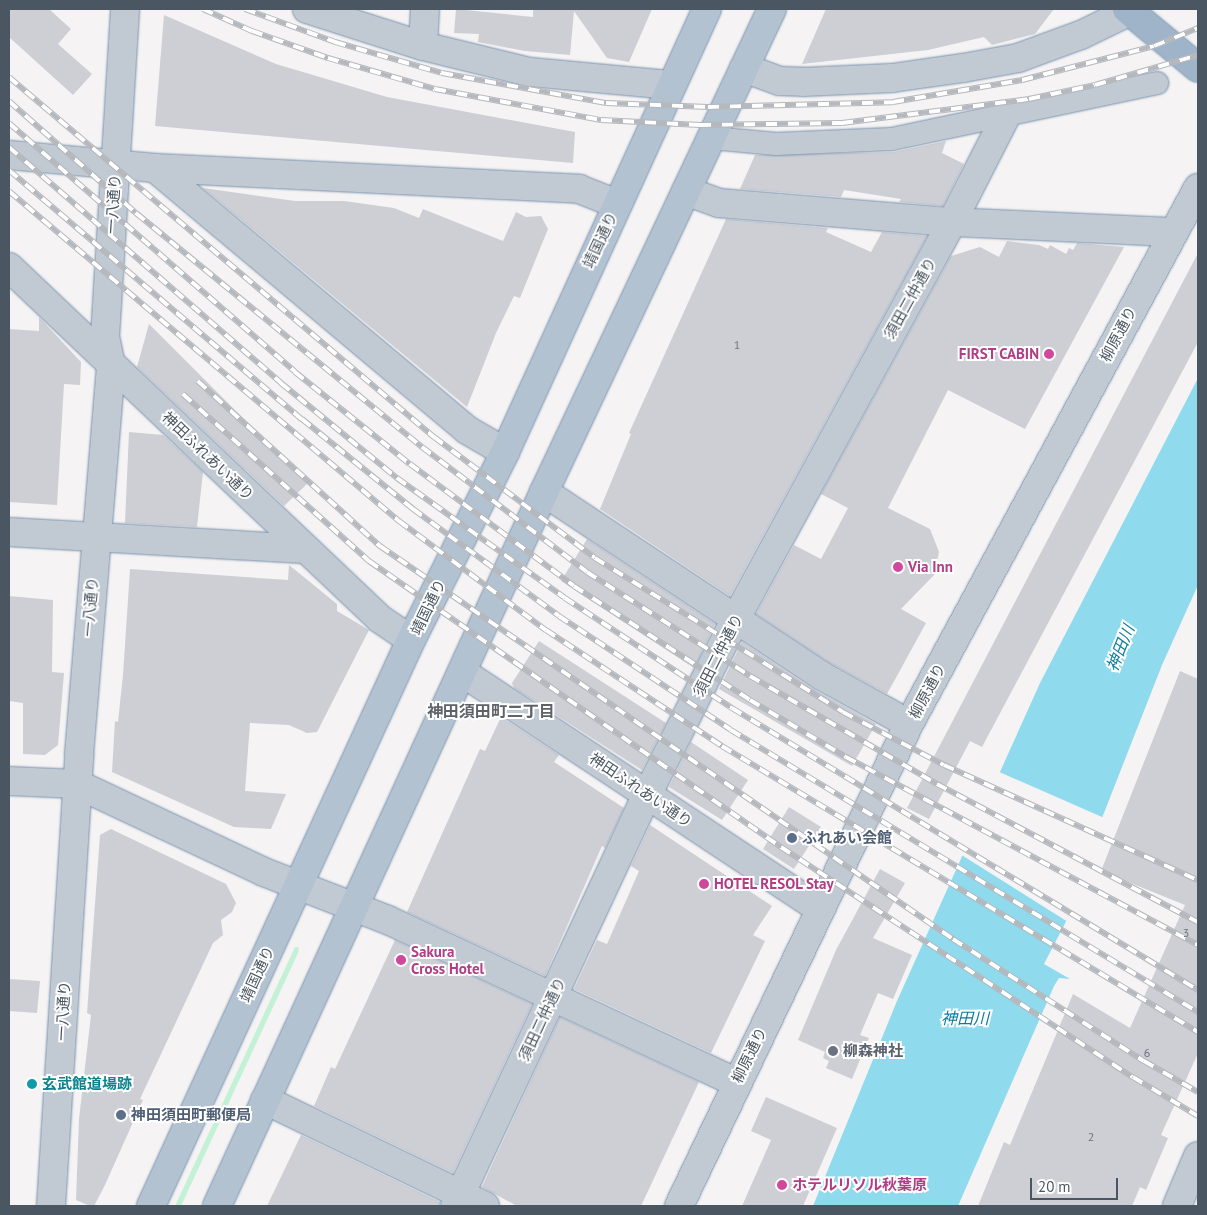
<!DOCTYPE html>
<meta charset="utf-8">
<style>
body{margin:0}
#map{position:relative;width:1207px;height:1215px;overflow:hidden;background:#f5f3f3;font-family:"PT Sans","Noto Sans JP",sans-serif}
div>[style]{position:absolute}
.green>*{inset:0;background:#c3f1d5}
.water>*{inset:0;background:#90daee}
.pier>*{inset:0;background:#f5f3f3}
.building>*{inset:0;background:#cdcfd5}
.roads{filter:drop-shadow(0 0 1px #7690ad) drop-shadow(0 0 1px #7690ad)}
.pedestrian>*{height:22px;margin:-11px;padding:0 11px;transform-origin:11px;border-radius:11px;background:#c1cad2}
.minor>*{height:28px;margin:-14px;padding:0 14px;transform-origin:14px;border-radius:14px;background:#c1cad2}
.tertiary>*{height:28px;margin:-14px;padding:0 14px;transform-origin:14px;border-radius:14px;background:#c1cad2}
.primary>*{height:28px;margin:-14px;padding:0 14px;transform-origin:14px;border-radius:14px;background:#b3c2d1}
.trunk>*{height:28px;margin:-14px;padding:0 14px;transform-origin:14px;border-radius:14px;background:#9fb4c9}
.rail>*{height:5.5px;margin-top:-2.75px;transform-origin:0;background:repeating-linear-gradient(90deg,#fff 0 11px,#b5b8bd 0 22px);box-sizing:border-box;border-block:1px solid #b5b8bd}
.dots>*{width:14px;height:14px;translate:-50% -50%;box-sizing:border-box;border:2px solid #fff;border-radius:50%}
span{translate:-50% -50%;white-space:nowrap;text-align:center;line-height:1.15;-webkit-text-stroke:4px #fff;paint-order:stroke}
.number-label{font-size:12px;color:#6b747e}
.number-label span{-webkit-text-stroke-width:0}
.street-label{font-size:15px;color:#4a5661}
.hotel-label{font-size:15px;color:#b23c85;font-weight:700}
.right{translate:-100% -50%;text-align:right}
.left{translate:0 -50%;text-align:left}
.service-label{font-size:15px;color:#4e5e75;font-weight:700}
.worship-label{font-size:15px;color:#5b616d;font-weight:700}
.culture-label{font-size:15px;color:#0d838f;font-weight:700}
.water-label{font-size:16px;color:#0c7c9b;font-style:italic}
.neighbourhood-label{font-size:16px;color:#5f6368;font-weight:700}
.frame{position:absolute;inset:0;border:10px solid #4a5661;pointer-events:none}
.scale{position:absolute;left:1030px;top:1178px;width:88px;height:22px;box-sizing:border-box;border:2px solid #4a5661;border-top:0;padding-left:6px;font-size:15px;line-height:18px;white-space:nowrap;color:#4a5661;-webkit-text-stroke:4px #fff;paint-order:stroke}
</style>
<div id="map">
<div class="green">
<div style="clip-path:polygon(295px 947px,299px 947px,298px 953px,181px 1206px,175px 1206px)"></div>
</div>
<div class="water">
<div style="clip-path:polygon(1198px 378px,1198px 585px,1162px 665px,1102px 818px,1116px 825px,1044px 964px,1070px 979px,1059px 978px,1054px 986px,958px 1206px,813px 1206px,897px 1001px,1040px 683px)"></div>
</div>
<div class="pier">
<div style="clip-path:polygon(997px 771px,1118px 824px,1068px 922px,960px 854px)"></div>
</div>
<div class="building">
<div style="clip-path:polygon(9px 9px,49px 9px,71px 29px,58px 44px,92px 74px,73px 95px,9px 37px)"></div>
<div style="clip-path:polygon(456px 9px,533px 17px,533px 9px,652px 9px,629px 62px,607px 58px,574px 11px,570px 55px,525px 51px,478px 42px,479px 34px,454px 33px)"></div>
<div style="clip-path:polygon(826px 9px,1054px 9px,1035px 34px,992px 45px,984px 37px,928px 50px,802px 64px)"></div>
<div style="clip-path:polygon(164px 15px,276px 64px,387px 97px,575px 132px,573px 163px,155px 126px)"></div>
<div style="clip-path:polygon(946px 141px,942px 153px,964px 164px,943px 206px,899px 202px,901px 199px,844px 190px,841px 197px,740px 189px,755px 155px,893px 152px)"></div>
<div style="clip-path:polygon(203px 188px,295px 201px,344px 201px,394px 208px,419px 218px,423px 209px,503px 241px,516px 212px,526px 217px,541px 216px,548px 229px,520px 298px,514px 296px,496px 333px,467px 407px)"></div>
<div style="clip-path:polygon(726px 219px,828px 228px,826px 232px,871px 252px,882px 232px,927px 236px,730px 596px,600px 509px,631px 434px,629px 433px)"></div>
<div style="clip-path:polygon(1007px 241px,1039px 245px,1048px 249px,1050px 245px,1066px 254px,1069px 248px,1073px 250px,1077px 243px,1124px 247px,1025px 429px,948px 390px,888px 508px,930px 529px,939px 552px,934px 575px,901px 609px,926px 623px,887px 694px,830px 663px,756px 614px,794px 545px,821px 559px,848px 508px,821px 494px,951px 256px,980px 247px,999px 257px)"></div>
<div style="clip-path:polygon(1198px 253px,1198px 342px,982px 747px,970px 741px,929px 819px,907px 808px)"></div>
<div style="clip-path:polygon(39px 317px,81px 362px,80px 385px,64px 384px,57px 505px,9px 502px,9px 329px,39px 331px)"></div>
<div style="clip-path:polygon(149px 324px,308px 483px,284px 506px,137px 367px)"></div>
<div style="clip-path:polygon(129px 432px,163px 435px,203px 472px,197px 527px,125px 523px)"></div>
<div style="clip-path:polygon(587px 539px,715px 624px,694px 668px,561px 581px)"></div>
<div style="clip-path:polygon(289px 565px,337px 604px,337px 611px,369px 630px,317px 732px,307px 733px,289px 725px,250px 723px,245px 791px,286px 794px,271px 829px,234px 827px,112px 772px,115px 721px,118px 722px,123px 675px,130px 569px,288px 580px)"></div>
<div style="clip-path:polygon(9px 596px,53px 600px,52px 672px,64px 673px,58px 745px,45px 755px,23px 754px,23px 703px,9px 701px)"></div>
<div style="clip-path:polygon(539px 641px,666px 723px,642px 770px,514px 688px,512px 683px)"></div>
<div style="clip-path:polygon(742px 642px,813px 689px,876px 724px,852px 766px,719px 689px)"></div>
<div style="clip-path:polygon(1180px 671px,1198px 679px,1198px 1053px,1161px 1135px,1168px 1138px,1146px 1190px,1140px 1187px,1132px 1206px,978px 1206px,1004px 1142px,1010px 1145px,1073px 994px,1130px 1028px,1185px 905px,1101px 871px)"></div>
<div style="clip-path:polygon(501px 717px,559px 755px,554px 762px,624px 808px,605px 848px,602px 846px,545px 976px,407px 912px,480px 749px,485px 751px)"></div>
<div style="clip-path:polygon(691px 742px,748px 780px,722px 820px,669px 787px)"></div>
<div style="clip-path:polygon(789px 807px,821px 827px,794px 869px,763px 849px)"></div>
<div style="clip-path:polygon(650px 825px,772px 906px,753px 935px,765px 941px,711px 1053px,574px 989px,597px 940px,607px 944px,639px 871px,631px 866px)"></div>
<div style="clip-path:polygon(111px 829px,226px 884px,236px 903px,232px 912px,221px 920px,223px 935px,213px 943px,140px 1099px,143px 1100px,104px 1187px,94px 1206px,90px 1206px,76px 1200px,79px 1119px,91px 1015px,87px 1013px,100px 835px)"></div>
<div style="clip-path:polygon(880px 869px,905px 883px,873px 938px,912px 955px,893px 999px,878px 993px,860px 1035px,869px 1038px,852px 1079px,826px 1068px,829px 1061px,823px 1058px,825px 1052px,798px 1040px,836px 950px)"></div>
<div style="clip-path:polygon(395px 940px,532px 1004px,453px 1173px,314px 1106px,331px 1067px,335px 1069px)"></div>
<div style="clip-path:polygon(9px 979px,40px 981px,37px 1013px,9px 1011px)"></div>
<div style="clip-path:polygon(560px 1017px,699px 1082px,641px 1206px,517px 1206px,482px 1187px)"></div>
<div style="clip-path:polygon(766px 1097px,837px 1128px,803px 1206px,742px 1206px,771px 1140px,751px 1131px)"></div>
<div style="clip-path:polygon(301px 1135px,440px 1202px,440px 1206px,267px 1206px)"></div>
</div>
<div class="roads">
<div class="pedestrian">
<div style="left:712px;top:138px;width:64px;rotate:5.4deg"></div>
<div style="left:776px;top:144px;width:116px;rotate:-2.5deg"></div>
<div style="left:892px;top:139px;width:271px;rotate:-11.9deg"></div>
</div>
<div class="minor">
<div style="left:307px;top:9px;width:122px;rotate:17.7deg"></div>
<div style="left:423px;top:46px;width:110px;rotate:13.7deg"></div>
<div style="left:530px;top:72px;width:142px;rotate:5.3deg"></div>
<div style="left:423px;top:46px;width:37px;rotate:-87deg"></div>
<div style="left:744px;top:68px;width:38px;rotate:20deg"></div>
<div style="left:780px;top:81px;width:23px;rotate:2deg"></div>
<div style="left:803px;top:82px;width:89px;rotate:-2.6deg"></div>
<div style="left:892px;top:78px;width:72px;rotate:-8deg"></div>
<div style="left:963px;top:68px;width:56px;rotate:-10.3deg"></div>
<div style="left:1018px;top:58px;width:67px;rotate:-20.1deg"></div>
<div style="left:1081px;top:35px;width:55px;rotate:-26.1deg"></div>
<div style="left:9px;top:155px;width:147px;rotate:5.1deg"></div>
<div style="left:155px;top:168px;width:425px;rotate:2.8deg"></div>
<div style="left:579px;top:189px;width:41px;rotate:21.5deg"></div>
<div style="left:155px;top:168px;width:407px;rotate:40deg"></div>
<div style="left:467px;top:430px;width:44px;rotate:30.1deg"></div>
<div style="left:686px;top:191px;width:35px;rotate:20deg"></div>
<div style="left:719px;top:203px;width:234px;rotate:4.7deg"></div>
<div style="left:952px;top:222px;width:221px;rotate:2.6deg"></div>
<div style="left:9px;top:267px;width:511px;rotate:43.49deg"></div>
<div style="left:380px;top:619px;width:37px;rotate:34deg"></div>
<div style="left:544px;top:492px;width:333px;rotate:33.5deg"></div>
<div style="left:822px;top:676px;width:99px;rotate:28.9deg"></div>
<div style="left:9px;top:532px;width:296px;rotate:3.3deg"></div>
<div style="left:462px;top:672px;width:429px;rotate:33.5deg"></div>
<div style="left:9px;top:781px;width:68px;rotate:2.5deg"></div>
<div style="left:77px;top:784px;width:207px;rotate:25.2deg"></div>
<div style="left:264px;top:872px;width:133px;rotate:21.2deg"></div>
<div style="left:388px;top:920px;width:384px;rotate:25deg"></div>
<div style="left:265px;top:1100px;width:244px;rotate:25.7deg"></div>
<div style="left:51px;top:1206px;width:452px;rotate:-86.4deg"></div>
<div style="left:79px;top:755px;width:391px;rotate:-85.3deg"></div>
<div style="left:111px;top:365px;width:29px;rotate:-102deg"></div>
<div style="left:105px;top:337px;width:329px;rotate:-86.5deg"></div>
<div style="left:455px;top:1206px;width:454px;rotate:-65deg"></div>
<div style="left:647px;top:795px;width:196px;rotate:-63.3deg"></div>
<div style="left:735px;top:620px;width:453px;rotate:-61.4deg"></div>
<div style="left:952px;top:222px;width:119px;rotate:-63deg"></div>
<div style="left:679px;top:1206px;width:534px;rotate:-64.49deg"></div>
<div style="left:909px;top:724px;width:609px;rotate:-61.67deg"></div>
</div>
<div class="tertiary">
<div style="left:1177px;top:1206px;width:54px;rotate:-67.2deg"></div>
</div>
<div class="primary">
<div style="left:151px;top:1206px;width:623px;rotate:-65.33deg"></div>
<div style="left:411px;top:640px;width:210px;rotate:-63.4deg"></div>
<div style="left:505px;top:452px;width:487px;rotate:-65.5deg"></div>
<div style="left:217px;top:1206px;width:785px;rotate:-65.39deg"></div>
<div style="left:544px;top:492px;width:534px;rotate:-64.73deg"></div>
</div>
<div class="trunk">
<div style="left:1127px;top:9px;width:92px;rotate:39.7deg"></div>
</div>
</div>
<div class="rail">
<div style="left:203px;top:9px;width:54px;rotate:24.2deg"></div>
<div style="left:252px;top:31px;width:81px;rotate:19.6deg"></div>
<div style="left:328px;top:58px;width:111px;rotate:16.2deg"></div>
<div style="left:435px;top:89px;width:169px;rotate:10.6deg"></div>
<div style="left:601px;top:120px;width:99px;rotate:2.9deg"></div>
<div style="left:700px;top:125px;width:142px;rotate:-0.8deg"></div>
<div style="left:842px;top:123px;width:189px;rotate:-7.3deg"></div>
<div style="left:1029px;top:99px;width:67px;rotate:-12deg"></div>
<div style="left:1095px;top:85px;width:107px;rotate:-16.2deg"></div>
<div style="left:245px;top:9px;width:96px;rotate:20.1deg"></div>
<div style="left:335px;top:42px;width:111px;rotate:16.2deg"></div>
<div style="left:442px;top:73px;width:167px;rotate:10.4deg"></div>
<div style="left:606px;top:103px;width:102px;rotate:2.2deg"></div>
<div style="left:708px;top:107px;width:185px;rotate:-1.5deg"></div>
<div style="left:893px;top:102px;width:131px;rotate:-9.7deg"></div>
<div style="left:1022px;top:80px;width:136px;rotate:-14.4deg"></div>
<div style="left:1154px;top:46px;width:48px;rotate:-22.2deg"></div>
<div style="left:9px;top:77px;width:557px;rotate:40.27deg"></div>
<div style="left:434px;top:437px;width:201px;rotate:36.9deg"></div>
<div style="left:595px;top:558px;width:292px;rotate:31.8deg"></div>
<div style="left:843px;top:712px;width:114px;rotate:27.7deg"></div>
<div style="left:944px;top:765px;width:279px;rotate:24.4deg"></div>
<div style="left:9px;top:101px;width:169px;rotate:41.4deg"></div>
<div style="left:136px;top:213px;width:370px;rotate:39.3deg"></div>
<div style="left:422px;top:447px;width:207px;rotate:37.1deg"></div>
<div style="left:587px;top:572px;width:193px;rotate:32.5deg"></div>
<div style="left:750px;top:676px;width:216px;rotate:30deg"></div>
<div style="left:937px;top:784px;width:295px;rotate:27.9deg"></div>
<div style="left:9px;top:123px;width:379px;rotate:41deg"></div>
<div style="left:295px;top:372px;width:147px;rotate:38.7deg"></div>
<div style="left:410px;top:464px;width:204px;rotate:36.6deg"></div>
<div style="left:574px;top:586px;width:210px;rotate:32.9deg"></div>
<div style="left:750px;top:700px;width:112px;rotate:30.7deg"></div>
<div style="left:846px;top:757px;width:399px;rotate:28.1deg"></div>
<div style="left:9px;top:147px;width:360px;rotate:40.9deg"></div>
<div style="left:281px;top:383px;width:150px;rotate:39.3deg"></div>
<div style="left:397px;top:478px;width:206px;rotate:35.5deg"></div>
<div style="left:565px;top:598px;width:200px;rotate:33.4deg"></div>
<div style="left:732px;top:708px;width:545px;rotate:31.18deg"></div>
<div style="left:9px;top:170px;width:385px;rotate:40.4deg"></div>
<div style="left:302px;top:419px;width:143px;rotate:39deg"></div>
<div style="left:413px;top:509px;width:181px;rotate:36.2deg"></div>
<div style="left:559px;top:616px;width:206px;rotate:33.5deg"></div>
<div style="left:731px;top:730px;width:546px;rotate:31.13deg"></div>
<div style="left:9px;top:191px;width:511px;rotate:40.24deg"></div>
<div style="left:399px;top:521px;width:183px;rotate:36.6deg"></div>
<div style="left:546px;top:630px;width:211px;rotate:33.4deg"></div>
<div style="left:722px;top:746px;width:555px;rotate:31deg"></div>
<div style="left:198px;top:381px;width:246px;rotate:42.2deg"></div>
<div style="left:380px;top:546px;width:695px;rotate:34.44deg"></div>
<div style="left:953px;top:939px;width:227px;rotate:32.6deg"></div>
<div style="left:1144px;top:1061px;width:62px;rotate:29.9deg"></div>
<div style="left:183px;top:394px;width:250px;rotate:41.9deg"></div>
<div style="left:369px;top:561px;width:502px;rotate:34.77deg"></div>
<div style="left:781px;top:847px;width:420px;rotate:33.2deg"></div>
<div style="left:1133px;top:1077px;width:76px;rotate:31deg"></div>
</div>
<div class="dots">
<div style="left:1049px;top:354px;background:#d1479c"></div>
<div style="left:898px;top:567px;background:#d1479c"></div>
<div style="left:792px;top:838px;background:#5c6f8a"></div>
<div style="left:704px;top:884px;background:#d1479c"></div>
<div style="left:401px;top:960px;background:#d1479c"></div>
<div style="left:833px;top:1051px;background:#6b7280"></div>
<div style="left:32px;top:1084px;background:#0f9aa8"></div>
<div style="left:121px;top:1115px;background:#5c6f8a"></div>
<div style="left:782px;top:1185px;background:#d1479c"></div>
</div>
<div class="number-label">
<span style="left:737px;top:345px">1</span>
<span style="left:1186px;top:933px">3</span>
<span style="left:1147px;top:1053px">6</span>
<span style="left:1091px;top:1137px">2</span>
</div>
<div class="street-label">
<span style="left:113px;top:204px;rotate:-86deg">一八通り</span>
<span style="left:600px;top:240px;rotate:-65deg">靖国通り</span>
<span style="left:910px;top:298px;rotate:-61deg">須田二仲通り</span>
<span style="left:1118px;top:334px;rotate:-62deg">柳原通り</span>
<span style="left:208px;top:456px;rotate:44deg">神田ふれあい通り</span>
<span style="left:90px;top:607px;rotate:-85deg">一八通り</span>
<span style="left:428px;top:607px;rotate:-64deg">靖国通り</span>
<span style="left:718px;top:655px;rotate:-63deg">須田二仲通り</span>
<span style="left:927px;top:691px;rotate:-62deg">柳原通り</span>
<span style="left:641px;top:790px;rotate:34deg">神田ふれあい通り</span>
<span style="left:257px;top:974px;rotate:-65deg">靖国通り</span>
<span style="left:63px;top:1011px;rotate:-87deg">一八通り</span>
<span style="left:542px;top:1019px;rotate:-65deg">須田二仲通り</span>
<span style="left:749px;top:1055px;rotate:-64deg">柳原通り</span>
</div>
<div class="hotel-label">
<span class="right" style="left:1039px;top:354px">FIRST CABIN</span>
<span class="left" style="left:908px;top:567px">Via Inn</span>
<span class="left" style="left:714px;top:884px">HOTEL RESOL Stay</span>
<span class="left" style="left:411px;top:960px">Sakura<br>Cross Hotel</span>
<span class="left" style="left:792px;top:1185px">ホテルリソル秋葉原</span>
</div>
<div class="service-label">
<span class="left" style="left:802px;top:838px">ふれあい会館</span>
<span class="left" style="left:131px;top:1115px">神田須田町郵便局</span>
</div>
<div class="worship-label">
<span class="left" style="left:843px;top:1051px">柳森神社</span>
</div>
<div class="culture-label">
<span class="left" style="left:42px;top:1084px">玄武館道場跡</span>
</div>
<div class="water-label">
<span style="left:1120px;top:648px;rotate:-68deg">神田川</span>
<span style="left:965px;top:1018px">神田川</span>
</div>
<div class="neighbourhood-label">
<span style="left:491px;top:711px">神田須田町二丁目</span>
</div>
<div class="frame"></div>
<div class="scale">20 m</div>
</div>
